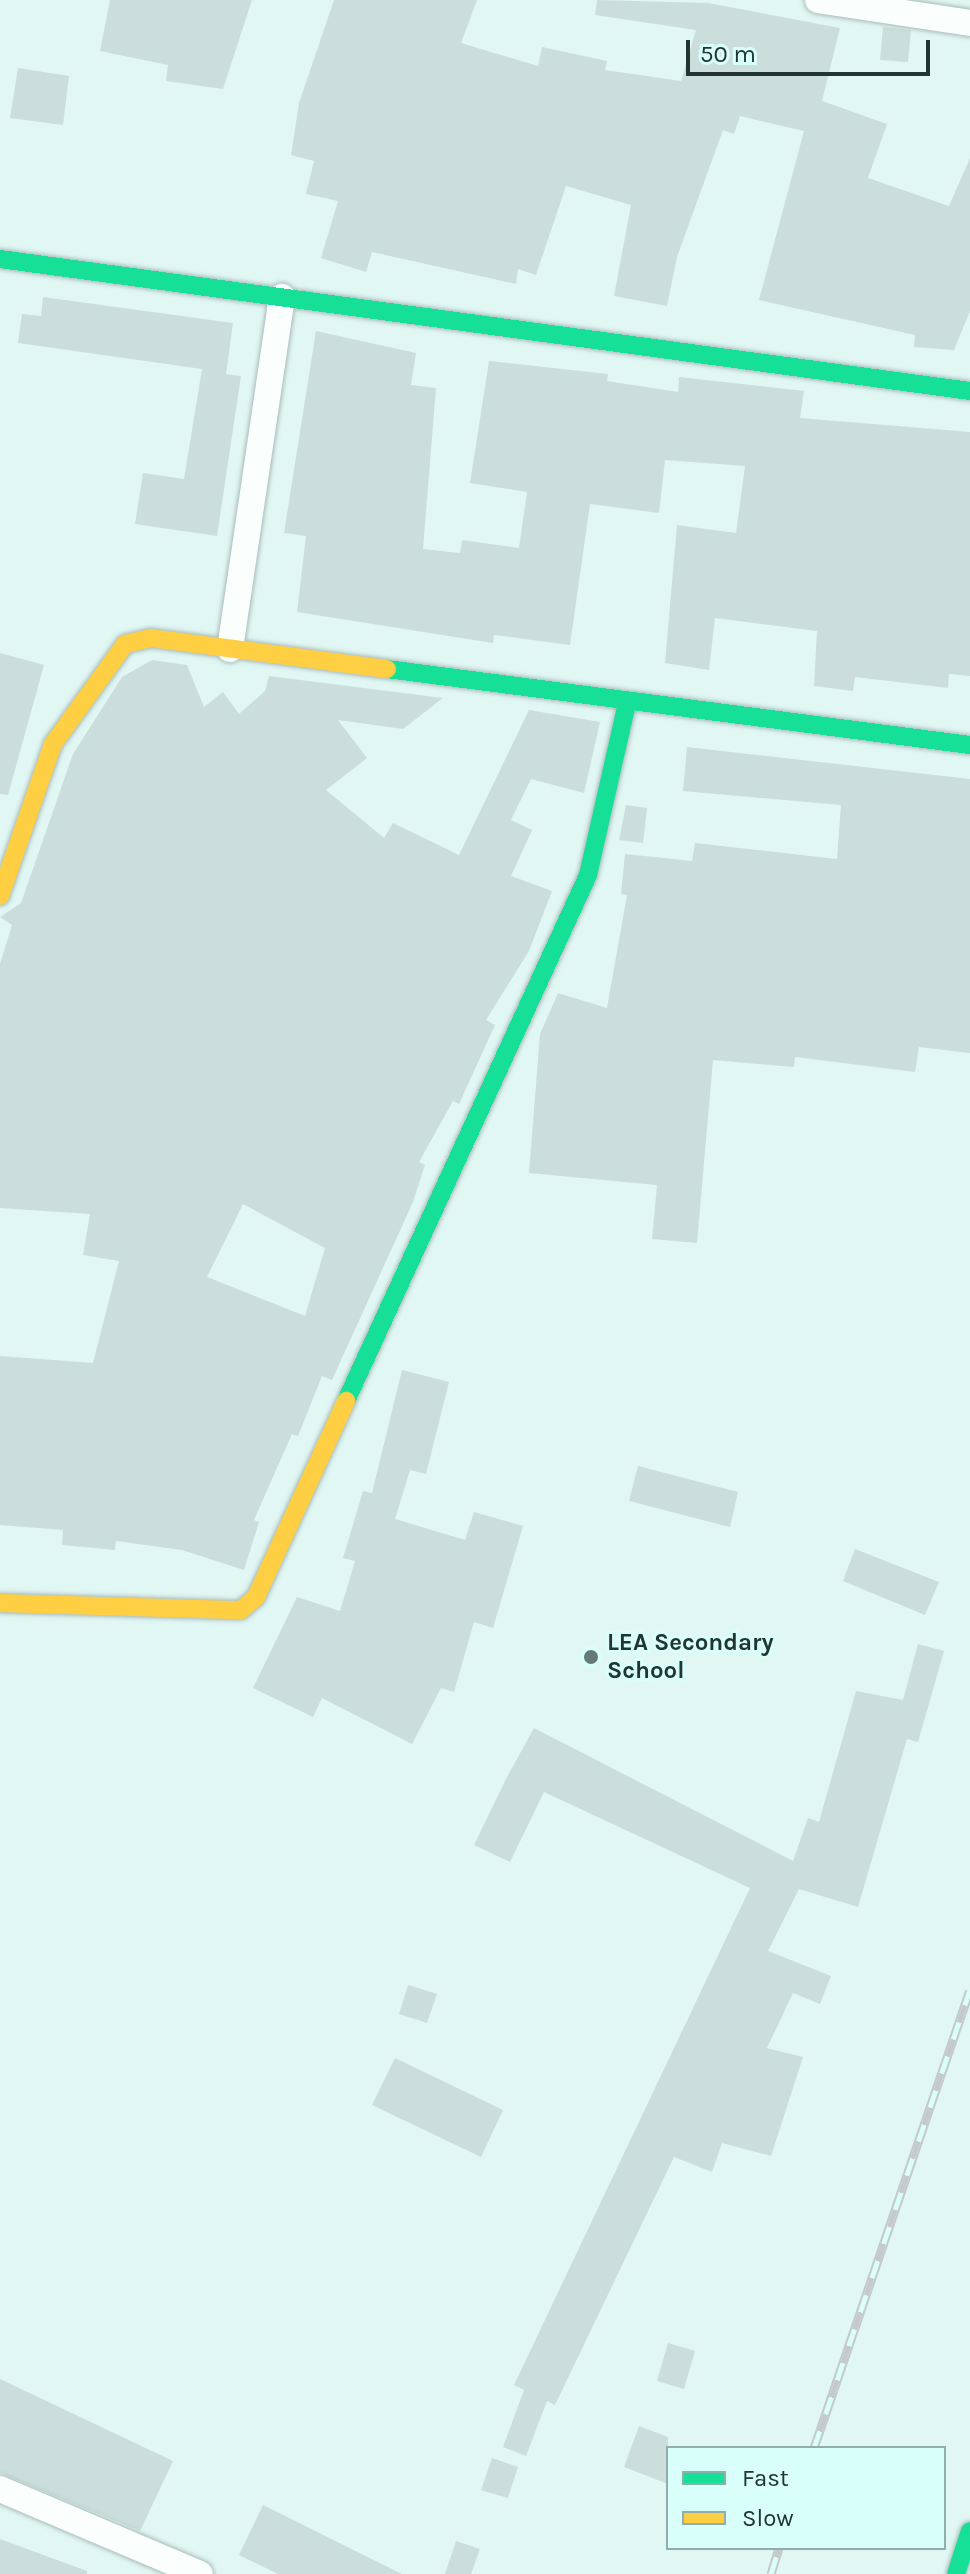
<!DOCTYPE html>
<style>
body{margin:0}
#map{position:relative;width:970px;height:2574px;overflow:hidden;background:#e1f7f4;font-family:Karla,sans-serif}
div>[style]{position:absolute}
.building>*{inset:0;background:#cbdedc}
.roads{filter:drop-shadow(0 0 2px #a9bcba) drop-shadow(0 0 2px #a9bcba)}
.street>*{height:26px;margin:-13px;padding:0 13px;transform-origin:13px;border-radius:13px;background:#fafefd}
.fast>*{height:18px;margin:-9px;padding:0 9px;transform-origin:9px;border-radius:9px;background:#16e098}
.slow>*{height:18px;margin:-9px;padding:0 9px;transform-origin:9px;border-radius:9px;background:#ffcf43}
.rail>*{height:9px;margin-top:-4.5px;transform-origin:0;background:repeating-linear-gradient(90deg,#d9fffb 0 18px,#c3cac9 0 36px);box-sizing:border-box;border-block:2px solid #c3cac9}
.dots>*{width:22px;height:22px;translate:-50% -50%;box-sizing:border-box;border:4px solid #d9fffb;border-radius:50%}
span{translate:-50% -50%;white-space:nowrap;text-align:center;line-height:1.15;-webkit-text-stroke:6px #d9fffb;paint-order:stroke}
.poi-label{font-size:24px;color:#223533;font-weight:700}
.left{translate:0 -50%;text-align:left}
.legend{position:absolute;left:666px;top:2446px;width:280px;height:104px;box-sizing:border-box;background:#d9fffb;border:2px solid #90aeab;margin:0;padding:10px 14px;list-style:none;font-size:24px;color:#223533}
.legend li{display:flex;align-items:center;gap:16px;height:40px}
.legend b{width:40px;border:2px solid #90aeab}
.scale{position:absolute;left:686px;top:40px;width:244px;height:36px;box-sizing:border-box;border:4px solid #223533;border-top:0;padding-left:10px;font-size:24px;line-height:28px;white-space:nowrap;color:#223533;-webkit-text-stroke:6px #d9fffb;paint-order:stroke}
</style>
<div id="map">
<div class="building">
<div style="clip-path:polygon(110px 0,252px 0,223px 89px,166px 81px,168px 65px,100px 51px)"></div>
<div style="clip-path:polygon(334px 0,477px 0,461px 43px,538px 66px,542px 47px,607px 61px,605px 70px,681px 81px,696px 30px,595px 15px,597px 0,708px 3px,840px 28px,822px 101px,887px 124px,868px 178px,949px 206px,970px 158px,970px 311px,954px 350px,914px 347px,915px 335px,759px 300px,804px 131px,740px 116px,734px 134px,723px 130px,677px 257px,667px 306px,614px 296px,631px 205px,566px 186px,536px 275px,518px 269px,516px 284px,372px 252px,366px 272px,321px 258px,338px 201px,306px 194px,314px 161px,291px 155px,299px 103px)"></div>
<div style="clip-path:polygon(883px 27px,911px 30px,908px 62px,880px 60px)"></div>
<div style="clip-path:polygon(18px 68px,69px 76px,63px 125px,10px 118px)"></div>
<div style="clip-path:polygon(43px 297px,233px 323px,226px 374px,241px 376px,217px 536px,135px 524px,143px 473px,184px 479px,202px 369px,18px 343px,22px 314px,41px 316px)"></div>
<div style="clip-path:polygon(316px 331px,416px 353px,411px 385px,436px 388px,423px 549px,460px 553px,462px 540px,519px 548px,527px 492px,470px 483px,489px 361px,608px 374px,607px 381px,678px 392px,679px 377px,804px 391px,800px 418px,970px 432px,970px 676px,949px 674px,948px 688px,855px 677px,853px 691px,814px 686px,817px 631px,715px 618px,709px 670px,665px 663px,677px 525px,736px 533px,745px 466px,665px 460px,659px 513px,590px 504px,570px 645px,494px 635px,493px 643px,297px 612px,306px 536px,284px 533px)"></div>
<div style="clip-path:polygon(0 653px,44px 665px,8px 795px,0 794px)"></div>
<div style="clip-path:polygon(evenodd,152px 660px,187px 665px,204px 707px,223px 692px,239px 714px,265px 691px,269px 676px,443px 698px,403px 729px,338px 720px,367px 758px,326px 790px,384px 838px,393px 823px,459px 855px,529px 710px,600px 722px,584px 793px,531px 779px,511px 820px,532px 830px,511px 876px,552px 891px,529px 951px,486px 1020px,495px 1025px,459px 1104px,453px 1101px,419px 1162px,425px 1165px,413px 1202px,332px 1380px,322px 1376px,298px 1436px,292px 1434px,254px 1520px,259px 1522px,244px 1570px,182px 1550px,116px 1541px,115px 1550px,62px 1545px,63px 1530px,0 1525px,0 1356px,93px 1363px,119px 1261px,83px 1255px,90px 1214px,0 1208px,0 964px,12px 925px,0 917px,21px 903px,73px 754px,122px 677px,152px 660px,243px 1204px,325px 1248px,305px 1316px,207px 1277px,243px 1204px)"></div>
<div style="clip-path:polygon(687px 747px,970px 779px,970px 1053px,919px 1047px,915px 1072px,795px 1057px,794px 1067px,713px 1060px,697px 1243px,652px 1239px,657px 1185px,529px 1173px,540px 1034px,558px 993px,607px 1008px,627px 895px,621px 894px,625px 854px,692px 861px,695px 843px,837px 859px,841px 805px,683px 791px)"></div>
<div style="clip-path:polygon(626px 805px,647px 808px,643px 843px,619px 840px)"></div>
<div style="clip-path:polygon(402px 1370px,449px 1382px,426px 1474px,410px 1470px,395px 1519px,465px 1540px,474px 1512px,523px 1526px,493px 1628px,474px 1622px,454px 1692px,441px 1688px,412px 1744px,322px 1698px,313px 1717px,253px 1688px,297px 1597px,340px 1611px,355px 1561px,343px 1558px,363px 1491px,372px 1493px)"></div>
<div style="clip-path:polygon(638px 1466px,738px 1492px,730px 1527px,629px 1501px)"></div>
<div style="clip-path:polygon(855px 1549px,939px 1582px,925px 1615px,843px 1581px)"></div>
<div style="clip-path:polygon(918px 1644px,944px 1651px,918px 1742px,907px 1739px,858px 1907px,799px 1889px,768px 1951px,831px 1976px,820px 2004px,793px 1993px,767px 2048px,803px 2057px,771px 2156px,722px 2143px,712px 2172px,674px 2157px,555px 2405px,547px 2401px,526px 2456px,503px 2447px,524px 2390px,514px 2385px,750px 1888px,544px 1792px,510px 1862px,474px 1845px,506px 1779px,534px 1728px,793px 1861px,808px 1818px,819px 1822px,856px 1691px,903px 1700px)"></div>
<div style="clip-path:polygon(408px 1985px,437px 1994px,427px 2023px,399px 2014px)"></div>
<div style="clip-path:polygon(395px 2058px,503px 2110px,481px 2157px,372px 2105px)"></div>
<div style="clip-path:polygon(668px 2343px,695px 2351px,684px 2389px,657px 2381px)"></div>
<div style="clip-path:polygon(0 2379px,173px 2461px,140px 2531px,0 2473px)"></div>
<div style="clip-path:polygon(639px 2426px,668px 2437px,668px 2484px,624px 2467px)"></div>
<div style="clip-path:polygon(492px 2458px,518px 2467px,508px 2498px,481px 2490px)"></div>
<div style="clip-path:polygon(263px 2505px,402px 2574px,278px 2574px,239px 2555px)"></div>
<div style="clip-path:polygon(0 2539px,87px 2571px,87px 2574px,0 2574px)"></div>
<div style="clip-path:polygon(456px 2541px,480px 2549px,471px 2574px,445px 2574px)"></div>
</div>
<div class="roads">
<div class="street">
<div style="left:818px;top:0;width:154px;rotate:8.6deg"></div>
<div style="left:230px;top:649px;width:356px;rotate:-81.6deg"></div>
<div style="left:0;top:2489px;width:217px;rotate:23deg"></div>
</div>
<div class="fast">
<div style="left:0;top:259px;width:979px;rotate:7.75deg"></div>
<div style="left:387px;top:669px;width:588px;rotate:7.43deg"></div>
<div style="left:346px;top:1401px;width:579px;rotate:-65.29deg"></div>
<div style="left:588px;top:875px;width:175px;rotate:-77.2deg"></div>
<div style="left:956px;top:2574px;width:45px;rotate:-72deg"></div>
</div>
<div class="slow">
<div style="left:0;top:896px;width:161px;rotate:-70.8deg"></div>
<div style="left:53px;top:744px;width:123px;rotate:-54.2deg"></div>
<div style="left:125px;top:644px;width:27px;rotate:-13deg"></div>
<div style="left:151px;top:638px;width:238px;rotate:7.5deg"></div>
<div style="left:0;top:1603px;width:241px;rotate:1.7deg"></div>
<div style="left:241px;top:1610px;width:20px;rotate:-41deg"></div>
<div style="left:256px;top:1597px;width:216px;rotate:-65.3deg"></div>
</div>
</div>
<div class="rail">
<div style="left:814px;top:2448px;width:483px;rotate:-71.2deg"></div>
<div style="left:771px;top:2574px;width:27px;rotate:-73deg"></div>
</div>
<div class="dots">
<div style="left:591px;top:1657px;background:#657977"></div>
</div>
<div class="poi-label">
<span class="left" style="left:607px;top:1657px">LEA Secondary<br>School</span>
</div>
<ul class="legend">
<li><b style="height:10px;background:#16e098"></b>Fast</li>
<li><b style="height:10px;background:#ffcf43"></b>Slow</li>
</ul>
<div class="scale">50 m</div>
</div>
